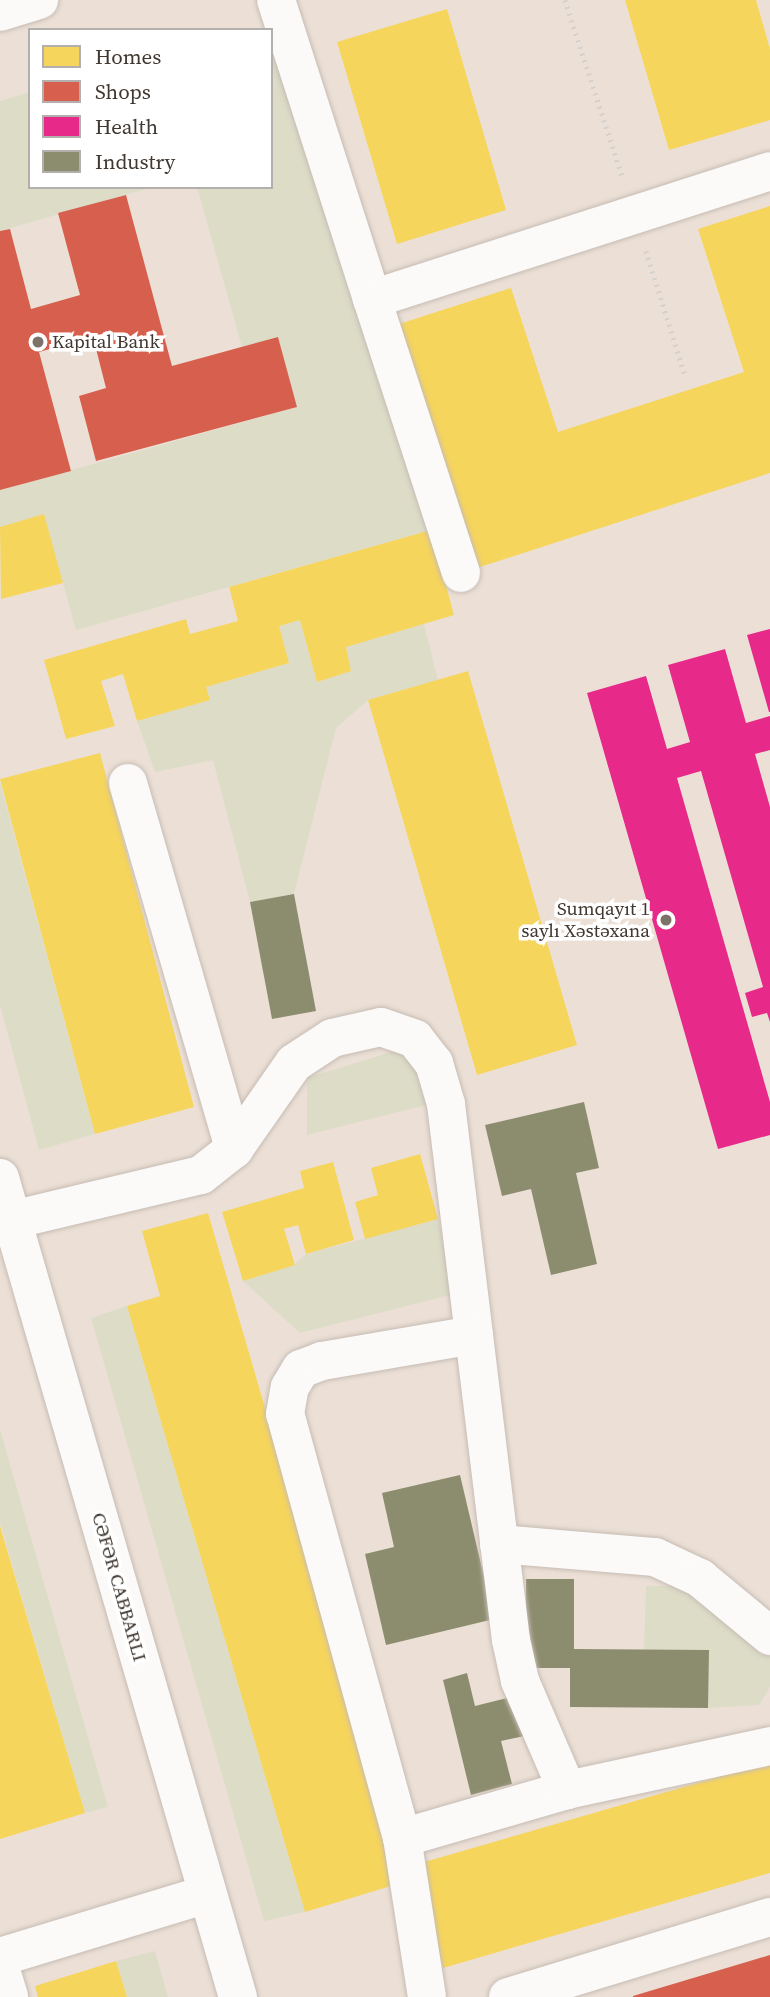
<!DOCTYPE html>
<meta charset="utf-8">
<style>
body{margin:0}
#map{position:relative;width:770px;height:1997px;overflow:hidden;background:#ece0d6;font-family:"Source Serif 4",serif}
div>[style]{position:absolute}
.green>*{inset:0;background:#dcdcc7}
.homes>*{inset:0;background:#f6d55c}
.shops>*{inset:0;background:#d6604d}
.health>*{inset:0;background:#e7298a}
.industry>*{inset:0;background:#8c8c6e}
.path>*{height:4.5px;margin-top:-2.25px;transform-origin:0;background:repeating-linear-gradient(90deg,#d4d1ce 0 2px,transparent 0 7px)}
.roads{filter:drop-shadow(0 0 2px #c6bcb4) drop-shadow(0 0 2px #c6bcb4)}
.minor>*{height:38px;margin:-19px;padding:0 19px;transform-origin:19px;border-radius:19px;background:#fcfaf9}
.dots>*{width:19px;height:19px;translate:-50% -50%;box-sizing:border-box;border:4px solid #fff;border-radius:50%}
span{translate:-50% -50%;white-space:nowrap;text-align:center;line-height:1.15;-webkit-text-stroke:7px #fff;paint-order:stroke}
.poi-label{font-size:19px;color:#403730}
.left{translate:0 -50%;text-align:left}
.right{translate:-100% -50%;text-align:right}
.street-label{font-size:19px;color:#403730}
.legend{position:absolute;left:28px;top:28px;width:245px;height:161px;box-sizing:border-box;background:#fff;border:2px solid #b3afac;margin:0;padding:9px 12px;list-style:none;font-size:21px;color:#403730}
.legend li{display:flex;align-items:center;gap:14px;height:35px}
.legend b{width:35px;border:2px solid #b3afac}
</style>
<div id="map">
<div class="green">
<div style="clip-path:polygon(271px 42px,431px 530px,76px 630px,44px 515px,0 527px,0 490px,297px 407px,278px 338px,242px 347px,197px 187px,271px 187px)"></div>
<div style="clip-path:polygon(30px 92px,30px 187px,153px 187px,0 231px,0 101px)"></div>
<div style="clip-path:polygon(300px 620px,317px 682px,351px 671px,346px 647px,424px 624px,438px 680px,368px 700px,336px 728px,294px 894px,250px 902px,213px 760px,155px 772px,137px 721px,209px 700px,206px 687px,289px 663px,279px 626px)"></div>
<div style="clip-path:polygon(0 782px,95px 1134px,39px 1150px,0 1005px)"></div>
<div style="clip-path:polygon(407px 1047px,434px 1103px,307px 1135px,307px 1078px)"></div>
<div style="clip-path:polygon(438px 1219px,458px 1293px,300px 1333px,243px 1281px,294px 1265px,306px 1254px)"></div>
<div style="clip-path:polygon(127px 1306px,305px 1912px,264px 1921px,91px 1318px)"></div>
<div style="clip-path:polygon(0 1429px,108px 1807px,85px 1813px,0 1523px)"></div>
<div style="clip-path:polygon(646px 1586px,693px 1586px,770px 1654px,770px 1687px,759px 1705px,708px 1708px,708px 1650px,644px 1650px)"></div>
<div style="clip-path:polygon(155px 1951px,168px 1997px,127px 1997px,116px 1961px)"></div>
</div>
<div class="homes">
<div style="clip-path:polygon(625px 0,756px 0,770px 49px,770px 120px,669px 150px)"></div>
<div style="clip-path:polygon(447px 9px,506px 210px,397px 244px,337px 42px)"></div>
<div style="clip-path:polygon(770px 206px,770px 473px,474px 569px,396px 325px,511px 288px,558px 432px,744px 372px,698px 229px)"></div>
<div style="clip-path:polygon(44px 514px,63px 583px,1px 599px,0 527px)"></div>
<div style="clip-path:polygon(431px 530px,454px 615px,346px 647px,351px 671px,317px 682px,300px 620px,279px 626px,289px 663px,206px 687px,210px 700px,137px 721px,123px 674px,101px 681px,115px 726px,66px 739px,44px 660px,186px 619px,190px 634px,238px 621px,229px 587px)"></div>
<div style="clip-path:polygon(468px 671px,577px 1045px,477px 1075px,368px 700px)"></div>
<div style="clip-path:polygon(100px 753px,194px 1107px,95px 1134px,0 779px)"></div>
<div style="clip-path:polygon(420px 1154px,438px 1219px,365px 1239px,355px 1202px,378px 1195px,371px 1168px)"></div>
<div style="clip-path:polygon(333px 1162px,354px 1240px,306px 1254px,298px 1225px,284px 1229px,295px 1265px,243px 1281px,222px 1212px,304px 1188px,300px 1171px)"></div>
<div style="clip-path:polygon(208px 1213px,404px 1882px,305px 1912px,127px 1306px,160px 1296px,142px 1231px)"></div>
<div style="clip-path:polygon(0 1526px,85px 1813px,0 1839px)"></div>
<div style="clip-path:polygon(770px 1762px,770px 1873px,443px 1968px,414px 1865px)"></div>
<div style="clip-path:polygon(116px 1961px,127px 1997px,38px 1997px,35px 1986px)"></div>
</div>
<div class="shops">
<div style="clip-path:polygon(126px 195px,172px 366px,278px 337px,297px 407px,96px 461px,79px 396px,106px 388px,93px 337px,39px 352px,71px 471px,0 490px,0 231px,10px 229px,31px 309px,80px 295px,58px 213px)"></div>
<div style="clip-path:polygon(770px 1955px,770px 1997px,633px 1997px,633px 1996px)"></div>
</div>
<div class="health">
<div style="clip-path:polygon(770px 629px,770px 712px,769px 712px,747px 635px)"></div>
<div style="clip-path:polygon(725px 649px,746px 723px,770px 716px,770px 750px,755px 754px,770px 807px,770px 1022px,767px 1013px,752px 1017px,745px 993px,763px 987px,701px 771px,677px 778px,770px 1102px,770px 1135px,718px 1149px,587px 693px,646px 676px,667px 749px,690px 742px,668px 665px)"></div>
</div>
<div class="industry">
<div style="clip-path:polygon(294px 894px,316px 1011px,272px 1019px,250px 902px)"></div>
<div style="clip-path:polygon(584px 1102px,599px 1168px,576px 1173px,597px 1264px,551px 1275px,531px 1189px,502px 1196px,485px 1125px)"></div>
<div style="clip-path:polygon(460px 1475px,494px 1619px,386px 1645px,365px 1554px,394px 1547px,382px 1493px)"></div>
<div style="clip-path:polygon(526px 1579px,574px 1579px,574px 1649px,709px 1650px,708px 1708px,570px 1707px,570px 1668px,526px 1668px)"></div>
<div style="clip-path:polygon(467px 1673px,475px 1706px,519px 1695px,529px 1735px,501px 1741px,512px 1784px,471px 1795px,443px 1680px)"></div>
</div>
<div class="path">
<div style="left:565px;top:0;width:188px;rotate:72deg"></div>
<div style="left:646px;top:251px;width:130px;rotate:72.5deg"></div>
</div>
<div class="roads">
<div class="minor">
<div style="left:276px;top:0;width:314px;rotate:72.2deg"></div>
<div style="left:372px;top:299px;width:418px;rotate:-17.8deg"></div>
<div style="left:0;top:12px;width:41px;rotate:-17.1deg"></div>
<div style="left:372px;top:299px;width:288px;rotate:72deg"></div>
<div style="left:128px;top:783px;width:381px;rotate:73.8deg"></div>
<div style="left:0;top:1178px;width:853px;rotate:73.8deg"></div>
<div style="left:12px;top:1220px;width:194px;rotate:-13.4deg"></div>
<div style="left:201px;top:1175px;width:42px;rotate:-38.2deg"></div>
<div style="left:234px;top:1149px;width:105px;rotate:-55.1deg"></div>
<div style="left:294px;top:1063px;width:45px;rotate:-33.3deg"></div>
<div style="left:332px;top:1038px;width:50px;rotate:-12.7deg"></div>
<div style="left:381px;top:1027px;width:36px;rotate:19deg"></div>
<div style="left:415px;top:1039px;width:31px;rotate:52deg"></div>
<div style="left:434px;top:1063px;width:43px;rotate:73.7deg"></div>
<div style="left:446px;top:1104px;width:540px;rotate:83.09deg"></div>
<div style="left:511px;top:1640px;width:42px;rotate:77.6deg"></div>
<div style="left:520px;top:1681px;width:119px;rotate:66.7deg"></div>
<div style="left:499px;top:1544px;width:157px;rotate:4.8deg"></div>
<div style="left:655px;top:1557px;width:50px;rotate:25deg"></div>
<div style="left:700px;top:1578px;width:91px;rotate:39.6deg"></div>
<div style="left:402px;top:1838px;width:172px;rotate:-16.2deg"></div>
<div style="left:567px;top:1790px;width:208px;rotate:-12.2deg"></div>
<div style="left:0;top:1957px;width:217px;rotate:-16.9deg"></div>
<div style="left:0;top:1967px;width:31px;rotate:73deg"></div>
<div style="left:427px;top:1997px;width:161px;rotate:-98.9deg"></div>
<div style="left:402px;top:1838px;width:440px;rotate:-105.4deg"></div>
<div style="left:285px;top:1414px;width:27px;rotate:-80deg"></div>
<div style="left:290px;top:1387px;width:21px;rotate:-59deg"></div>
<div style="left:301px;top:1369px;width:22px;rotate:-21deg"></div>
<div style="left:322px;top:1361px;width:154px;rotate:-9.7deg"></div>
<div style="left:508px;top:1997px;width:274px;rotate:-17deg"></div>
</div>
</div>
<div class="dots">
<div style="left:38px;top:342px;background:#7c726a"></div>
<div style="left:666px;top:920px;background:#7c726a"></div>
</div>
<div class="poi-label">
<span class="left" style="left:52px;top:342px">Kapital Bank</span>
<span class="right" style="left:650px;top:920px">Sumqayıt 1<br>saylı Xəstəxana</span>
</div>
<div class="street-label">
<span style="left:119px;top:1587px;rotate:74deg">CƏFƏR CABBARLI</span>
</div>
<ul class="legend">
<li><b style="height:19px;background:#f6d55c"></b>Homes</li>
<li><b style="height:19px;background:#d6604d"></b>Shops</li>
<li><b style="height:19px;background:#e7298a"></b>Health</li>
<li><b style="height:19px;background:#8c8c6e"></b>Industry</li>
</ul>
</div>
